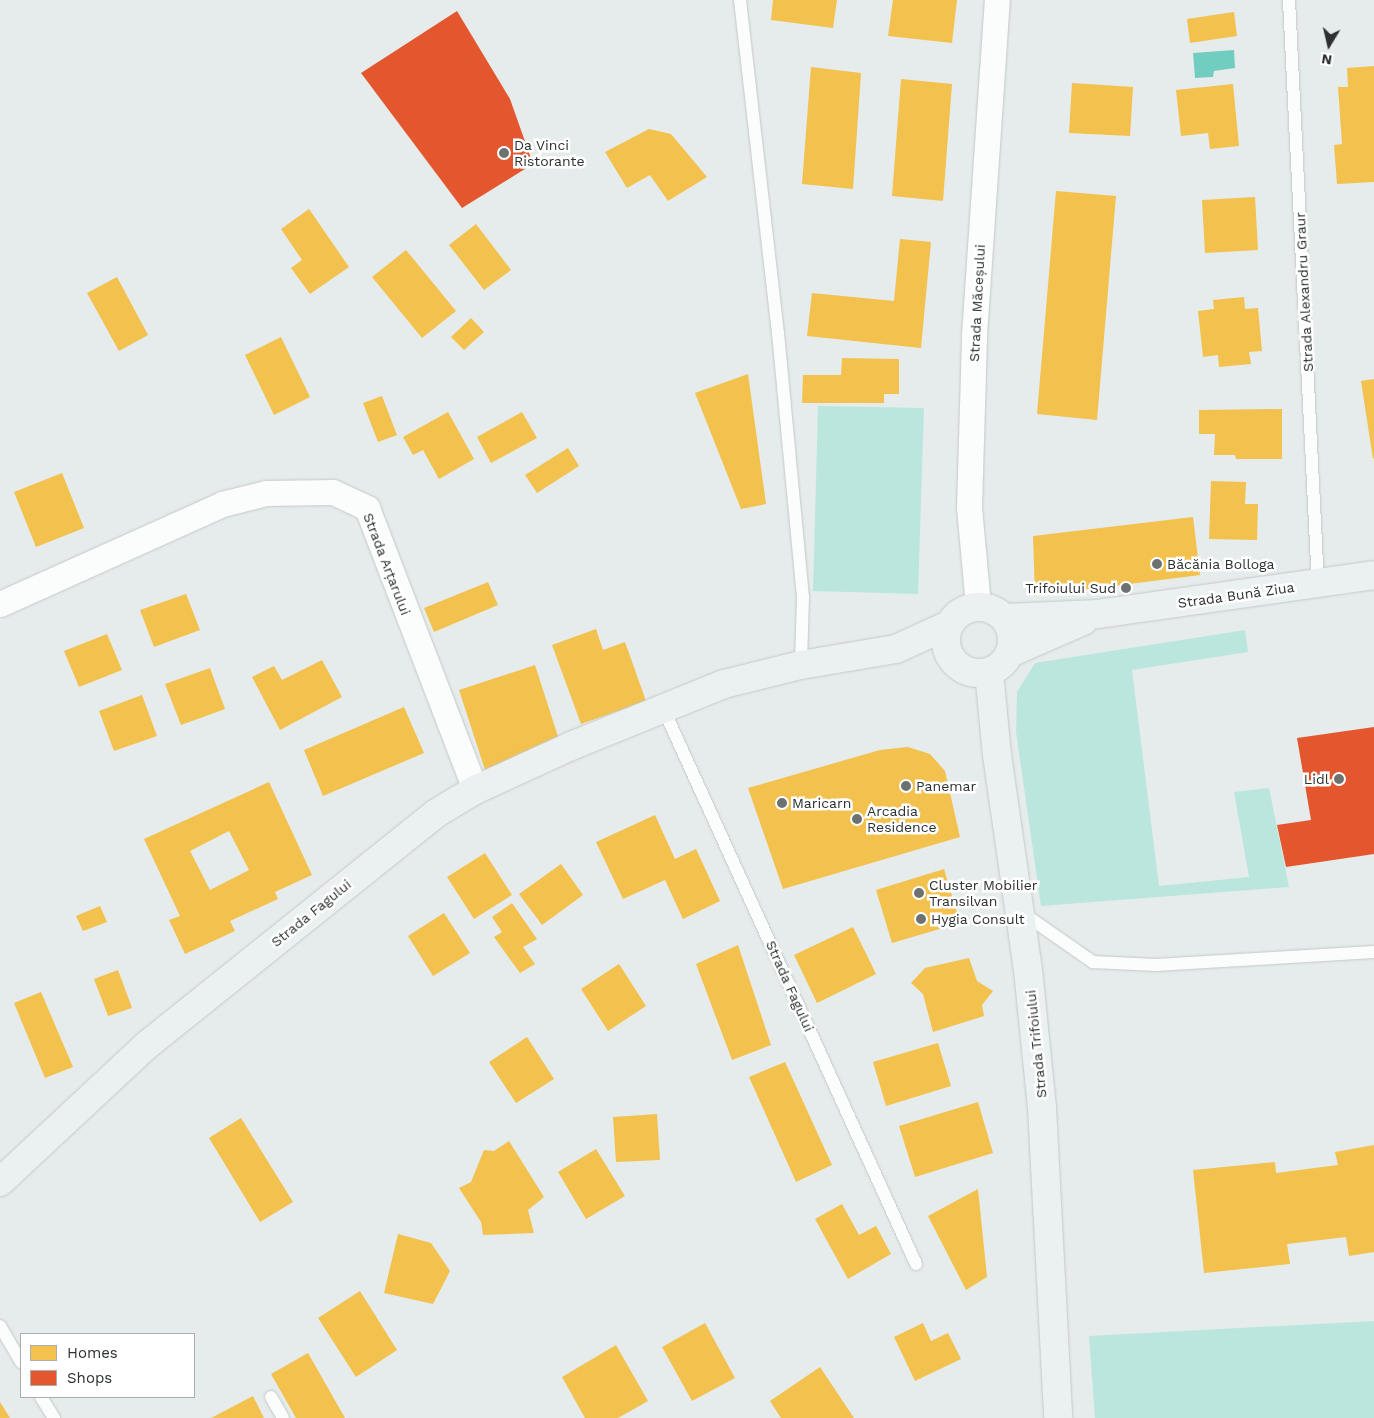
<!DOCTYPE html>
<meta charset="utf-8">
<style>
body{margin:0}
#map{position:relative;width:1374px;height:1418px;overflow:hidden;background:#e6eceb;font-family:"Work Sans",sans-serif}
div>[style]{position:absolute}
.green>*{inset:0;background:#bbe6de}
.water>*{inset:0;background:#72cdc1}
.homes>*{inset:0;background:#f2c14e}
.shops>*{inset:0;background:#e4572e}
.roads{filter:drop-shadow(0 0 1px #c4c8c8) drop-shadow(0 0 1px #c4c8c8)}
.lane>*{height:12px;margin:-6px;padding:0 6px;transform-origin:6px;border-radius:6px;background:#fbfcfc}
.street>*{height:25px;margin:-12.5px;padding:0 12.5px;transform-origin:12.5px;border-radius:12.5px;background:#fbfcfc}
.secondary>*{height:28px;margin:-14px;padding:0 14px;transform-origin:14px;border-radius:14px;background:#ebf1f0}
.secondary>.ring{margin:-14px;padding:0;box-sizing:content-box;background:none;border:28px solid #ebf1f0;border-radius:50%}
.dots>*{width:14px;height:14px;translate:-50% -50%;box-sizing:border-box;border:2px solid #fff;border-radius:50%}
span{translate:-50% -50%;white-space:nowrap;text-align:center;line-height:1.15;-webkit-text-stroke:5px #fff;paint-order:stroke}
.poi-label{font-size:14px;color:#2c3030}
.left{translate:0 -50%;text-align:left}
.right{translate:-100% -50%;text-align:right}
.street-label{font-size:14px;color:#2c3030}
.legend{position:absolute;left:20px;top:1333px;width:175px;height:65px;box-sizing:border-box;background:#fff;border:1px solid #abacac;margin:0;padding:6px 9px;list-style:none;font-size:15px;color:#2c3030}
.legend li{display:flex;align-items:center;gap:10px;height:25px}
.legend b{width:25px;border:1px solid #abacac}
.north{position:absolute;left:1304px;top:20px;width:50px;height:50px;-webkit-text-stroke:4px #fff;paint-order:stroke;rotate:189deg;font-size:14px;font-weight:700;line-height:20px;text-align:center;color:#2c3030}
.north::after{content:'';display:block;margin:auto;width:18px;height:22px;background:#2c3030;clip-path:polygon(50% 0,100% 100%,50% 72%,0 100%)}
</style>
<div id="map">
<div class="green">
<div style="clip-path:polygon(818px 406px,924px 408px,918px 594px,813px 591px)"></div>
<div style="clip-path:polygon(1245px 630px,1248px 652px,1132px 670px,1159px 886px,1249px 877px,1234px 792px,1269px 788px,1289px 887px,1041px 906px,1016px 732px,1017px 692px,1035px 663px)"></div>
<div style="clip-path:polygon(1374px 1321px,1374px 1418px,1095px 1418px,1089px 1336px)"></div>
</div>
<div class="water">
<div style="clip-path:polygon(1234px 50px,1235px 68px,1214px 71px,1213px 77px,1195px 78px,1193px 53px)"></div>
</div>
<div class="homes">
<div style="clip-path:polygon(773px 0,837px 0,833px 28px,771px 20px)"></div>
<div style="clip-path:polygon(893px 0,957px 0,952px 43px,888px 36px)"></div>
<div style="clip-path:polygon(1234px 12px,1237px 36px,1190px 43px,1187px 19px)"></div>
<div style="clip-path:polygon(1374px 66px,1374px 182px,1337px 184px,1334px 145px,1342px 144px,1338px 87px,1348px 87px,1347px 68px)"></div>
<div style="clip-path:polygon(811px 67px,861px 73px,853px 189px,802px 184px)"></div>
<div style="clip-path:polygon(901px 79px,952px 84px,943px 201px,892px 196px)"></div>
<div style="clip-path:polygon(1072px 83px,1133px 87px,1130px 136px,1069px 133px)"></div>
<div style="clip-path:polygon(1233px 84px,1239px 146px,1210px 149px,1208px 133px,1181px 136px,1176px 90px)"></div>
<div style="clip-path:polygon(649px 129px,671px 134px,707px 177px,668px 201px,650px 175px,627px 188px,605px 152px)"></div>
<div style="clip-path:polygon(1056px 191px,1116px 196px,1097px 420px,1037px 414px)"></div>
<div style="clip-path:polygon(1255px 197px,1258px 250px,1205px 253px,1202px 200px)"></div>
<div style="clip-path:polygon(309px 209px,349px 267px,310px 294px,291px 268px,302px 260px,281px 229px)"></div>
<div style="clip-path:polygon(476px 224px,511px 270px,484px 290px,449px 245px)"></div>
<div style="clip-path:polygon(900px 239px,931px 242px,921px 348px,807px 336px,812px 293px,894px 301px)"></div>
<div style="clip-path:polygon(406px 250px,456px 311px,422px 338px,372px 277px)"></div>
<div style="clip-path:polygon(117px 277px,148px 335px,119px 351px,87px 293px)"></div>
<div style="clip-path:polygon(1244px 297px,1245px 309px,1258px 308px,1262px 351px,1249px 352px,1251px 364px,1219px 367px,1218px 355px,1203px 357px,1198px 311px,1214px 309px,1213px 300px)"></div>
<div style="clip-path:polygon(471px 318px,484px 332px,464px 350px,451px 337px)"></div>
<div style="clip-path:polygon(281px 337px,310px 397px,274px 415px,245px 355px)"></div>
<div style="clip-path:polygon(842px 358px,899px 359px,899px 394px,884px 394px,884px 403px,802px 403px,803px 375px,841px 375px)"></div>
<div style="clip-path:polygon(748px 374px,766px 504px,741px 509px,695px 393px)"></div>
<div style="clip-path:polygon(1374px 379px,1374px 458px,1373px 459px,1361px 381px)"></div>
<div style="clip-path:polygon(382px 396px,397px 435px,378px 442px,363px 403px)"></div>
<div style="clip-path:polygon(1282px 409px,1282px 459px,1236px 459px,1235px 455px,1214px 455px,1215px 434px,1199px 434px,1199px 410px)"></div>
<div style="clip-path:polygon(448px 412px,474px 459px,439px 479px,423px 450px,413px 455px,403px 437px)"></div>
<div style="clip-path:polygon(522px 412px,537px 438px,491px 463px,477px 437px)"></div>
<div style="clip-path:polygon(568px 448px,579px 466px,537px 493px,525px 475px)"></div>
<div style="clip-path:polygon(62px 473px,84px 528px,36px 547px,14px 492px)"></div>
<div style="clip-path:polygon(1211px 481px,1246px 482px,1245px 504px,1258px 504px,1257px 540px,1209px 539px)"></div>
<div style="clip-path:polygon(1193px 517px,1200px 575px,1035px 596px,1033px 536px)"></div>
<div style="clip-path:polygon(488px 582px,498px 605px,434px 632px,424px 608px)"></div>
<div style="clip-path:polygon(186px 594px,200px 630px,154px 647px,140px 610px)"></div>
<div style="clip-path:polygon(596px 629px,603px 650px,625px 642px,646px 701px,581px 724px,552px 645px)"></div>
<div style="clip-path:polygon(107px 634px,122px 670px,79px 687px,64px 651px)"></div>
<div style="clip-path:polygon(322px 660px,342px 697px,280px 730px,252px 677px,274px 666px,282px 680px)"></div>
<div style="clip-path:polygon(535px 665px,562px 749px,486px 773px,459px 690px)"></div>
<div style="clip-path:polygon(210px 668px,225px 709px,181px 725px,165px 684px)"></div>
<div style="clip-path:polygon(142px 695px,157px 736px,114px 751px,99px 711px)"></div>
<div style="clip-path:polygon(404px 707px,424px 753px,323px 796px,304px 750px)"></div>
<div style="clip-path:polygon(908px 747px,930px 754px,945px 771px,960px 837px,783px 889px,748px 788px,880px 750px)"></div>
<div style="clip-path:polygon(evenodd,269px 782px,312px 875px,275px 892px,278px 899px,230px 921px,235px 931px,185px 954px,169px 920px,180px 916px,144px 839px,269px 782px,229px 831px,249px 870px,210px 890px,190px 851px,229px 831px)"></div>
<div style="clip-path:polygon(655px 815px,675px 859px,696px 849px,720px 901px,683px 919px,665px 880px,623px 899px,596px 842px)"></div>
<div style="clip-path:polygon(485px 853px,512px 895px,474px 919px,447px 877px)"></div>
<div style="clip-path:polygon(561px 864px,583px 895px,542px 925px,519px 894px)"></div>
<div style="clip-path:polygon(944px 869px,960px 923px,892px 943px,876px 890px)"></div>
<div style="clip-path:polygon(512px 903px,537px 939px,523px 947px,535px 964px,520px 973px,494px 937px,502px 932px,492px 917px)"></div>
<div style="clip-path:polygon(100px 906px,107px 922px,83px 931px,76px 916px)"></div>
<div style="clip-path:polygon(444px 913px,470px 953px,433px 976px,408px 936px)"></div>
<div style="clip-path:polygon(853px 927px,876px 974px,817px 1003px,794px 955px)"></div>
<div style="clip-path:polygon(738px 945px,771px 1045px,732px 1060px,696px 964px)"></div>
<div style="clip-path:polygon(969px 958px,977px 981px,993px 991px,982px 1005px,984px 1016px,933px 1032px,923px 994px,911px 983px,925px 968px)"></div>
<div style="clip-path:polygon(619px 964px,646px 1006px,608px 1031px,581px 989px)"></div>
<div style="clip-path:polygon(118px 970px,132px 1008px,108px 1016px,94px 979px)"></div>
<div style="clip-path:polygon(41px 992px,73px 1067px,45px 1078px,14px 1003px)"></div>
<div style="clip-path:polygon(527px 1037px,554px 1079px,516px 1103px,489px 1062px)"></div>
<div style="clip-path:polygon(938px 1043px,951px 1086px,886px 1106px,873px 1062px)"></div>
<div style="clip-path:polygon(785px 1062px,832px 1165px,796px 1182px,749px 1077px)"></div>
<div style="clip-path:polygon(978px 1102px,993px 1153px,915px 1177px,899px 1126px)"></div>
<div style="clip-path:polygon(657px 1114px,660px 1160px,616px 1162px,613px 1117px)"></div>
<div style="clip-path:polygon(241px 1118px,293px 1202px,260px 1222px,209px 1138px)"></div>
<div style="clip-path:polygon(509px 1141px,544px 1197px,528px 1210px,534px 1233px,483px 1235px,481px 1222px,459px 1188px,471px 1182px,484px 1150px,494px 1151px)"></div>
<div style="clip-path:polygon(1374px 1145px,1374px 1252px,1349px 1256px,1346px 1237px,1287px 1244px,1290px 1264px,1204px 1273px,1193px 1170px,1275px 1162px,1276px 1173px,1338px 1165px,1335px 1152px)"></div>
<div style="clip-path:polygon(596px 1149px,625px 1196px,586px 1219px,558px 1172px)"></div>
<div style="clip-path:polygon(978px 1189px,987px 1277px,966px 1290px,928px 1216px)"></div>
<div style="clip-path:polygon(842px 1204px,859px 1235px,876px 1226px,891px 1254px,848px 1279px,815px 1219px)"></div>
<div style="clip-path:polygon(398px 1234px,431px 1243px,450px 1271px,433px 1304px,384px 1293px)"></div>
<div style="clip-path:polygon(360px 1291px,397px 1350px,356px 1377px,318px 1318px)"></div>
<div style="clip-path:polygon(705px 1323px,735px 1378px,692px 1401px,662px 1347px)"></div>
<div style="clip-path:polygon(923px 1323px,931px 1341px,948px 1333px,961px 1359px,915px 1381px,894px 1337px)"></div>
<div style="clip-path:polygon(616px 1345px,648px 1401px,618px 1418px,585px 1418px,562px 1377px)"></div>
<div style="clip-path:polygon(308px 1353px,345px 1418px,296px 1418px,271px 1374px)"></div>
<div style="clip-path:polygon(820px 1367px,854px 1418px,781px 1418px,770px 1401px)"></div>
<div style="clip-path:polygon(253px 1396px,264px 1418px,211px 1418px)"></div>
<div style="clip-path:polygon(0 1402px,10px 1418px,0 1418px)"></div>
</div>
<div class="shops">
<div style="clip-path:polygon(457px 11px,510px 99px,533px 164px,462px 208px,361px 73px)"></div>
<div style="clip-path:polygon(1374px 727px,1374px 854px,1286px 867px,1277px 825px,1311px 820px,1297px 738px)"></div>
</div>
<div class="roads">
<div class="lane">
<div style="left:740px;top:0;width:335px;rotate:83.5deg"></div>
<div style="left:778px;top:333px;width:264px;rotate:84.6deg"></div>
<div style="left:803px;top:596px;width:69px;rotate:91.7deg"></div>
<div style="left:1289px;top:0;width:585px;rotate:87.16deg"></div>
<div style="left:663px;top:708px;width:611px;rotate:65.53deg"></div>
<div style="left:1021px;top:912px;width:88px;rotate:34.8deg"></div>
<div style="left:1093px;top:962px;width:63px;rotate:2.7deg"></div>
<div style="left:1156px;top:965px;width:218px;rotate:-3.4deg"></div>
<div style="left:0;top:1326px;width:42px;rotate:59.7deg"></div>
<div style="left:41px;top:1397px;width:25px;rotate:58deg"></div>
<div style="left:271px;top:1397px;width:24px;rotate:60deg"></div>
</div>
<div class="street">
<div style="left:0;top:604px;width:243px;rotate:-24.2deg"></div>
<div style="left:222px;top:504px;width:45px;rotate:-14deg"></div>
<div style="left:266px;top:493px;width:67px;rotate:-0.9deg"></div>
<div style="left:333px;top:492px;width:38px;rotate:25deg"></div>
<div style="left:367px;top:508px;width:302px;rotate:69deg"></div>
<div style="left:978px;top:606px;width:99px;rotate:-95.2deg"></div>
<div style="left:969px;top:507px;width:172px;rotate:-88.3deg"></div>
<div style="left:974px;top:335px;width:336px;rotate:-86.1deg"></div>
</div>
<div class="secondary">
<div class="ring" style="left:946px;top:607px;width:38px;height:38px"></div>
<div style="left:1005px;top:618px;width:93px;rotate:-2.5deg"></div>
<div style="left:1098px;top:614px;width:279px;rotate:-8deg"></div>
<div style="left:1010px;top:653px;width:80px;rotate:-23.7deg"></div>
<div style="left:989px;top:672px;width:83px;rotate:84.5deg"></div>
<div style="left:997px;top:755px;width:217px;rotate:81.8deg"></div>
<div style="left:1028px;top:970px;width:139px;rotate:84.2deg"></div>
<div style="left:1042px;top:1108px;width:310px;rotate:87deg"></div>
<div style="left:0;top:1182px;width:201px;rotate:-43deg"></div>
<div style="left:147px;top:1045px;width:369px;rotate:-38.7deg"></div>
<div style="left:435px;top:814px;width:47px;rotate:-31deg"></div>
<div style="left:475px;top:790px;width:106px;rotate:-24.6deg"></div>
<div style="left:571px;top:746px;width:165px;rotate:-22.1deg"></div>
<div style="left:724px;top:684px;width:79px;rotate:-13.9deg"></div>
<div style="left:801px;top:665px;width:96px;rotate:-9.6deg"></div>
<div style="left:896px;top:649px;width:58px;rotate:-24.4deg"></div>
</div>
</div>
<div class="dots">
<div style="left:504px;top:153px;background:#6d7271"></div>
<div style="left:1157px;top:564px;background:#6d7271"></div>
<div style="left:1126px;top:588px;background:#6d7271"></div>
<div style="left:1339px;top:779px;background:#6d7271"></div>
<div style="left:906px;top:786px;background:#6d7271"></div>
<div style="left:782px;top:803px;background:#6d7271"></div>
<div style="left:857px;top:819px;background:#6d7271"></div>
<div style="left:919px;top:893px;background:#6d7271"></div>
<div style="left:921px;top:919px;background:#6d7271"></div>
</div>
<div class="poi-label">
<span class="left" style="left:514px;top:153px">Da Vinci<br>Ristorante</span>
<span class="left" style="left:1167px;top:564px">Băcănia Bolloga</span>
<span class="right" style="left:1116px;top:588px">Trifoiului Sud</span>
<span class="right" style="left:1329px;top:779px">Lidl</span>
<span class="left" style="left:916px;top:786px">Panemar</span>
<span class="left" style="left:792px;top:803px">Maricarn</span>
<span class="left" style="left:867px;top:819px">Arcadia<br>Residence</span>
<span class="left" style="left:929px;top:893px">Cluster Mobilier<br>Transilvan</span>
<span class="left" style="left:931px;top:919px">Hygia Consult</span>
</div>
<div class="street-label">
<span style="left:1304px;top:292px;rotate:-93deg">Strada Alexandru Graur</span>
<span style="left:977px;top:303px;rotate:-87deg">Strada Măceșului</span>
<span style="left:387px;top:564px;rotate:69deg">Strada Arțarului</span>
<span style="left:1236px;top:595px;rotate:-8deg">Strada Bună Ziua</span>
<span style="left:311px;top:913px;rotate:-39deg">Strada Fagului</span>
<span style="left:790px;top:986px;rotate:66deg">Strada Fagului</span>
<span style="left:1036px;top:1044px;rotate:-96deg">Strada Trifoiului</span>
</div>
<ul class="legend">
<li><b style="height:14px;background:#f2c14e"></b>Homes</li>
<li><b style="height:14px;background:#e4572e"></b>Shops</li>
</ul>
<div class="north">N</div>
</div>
